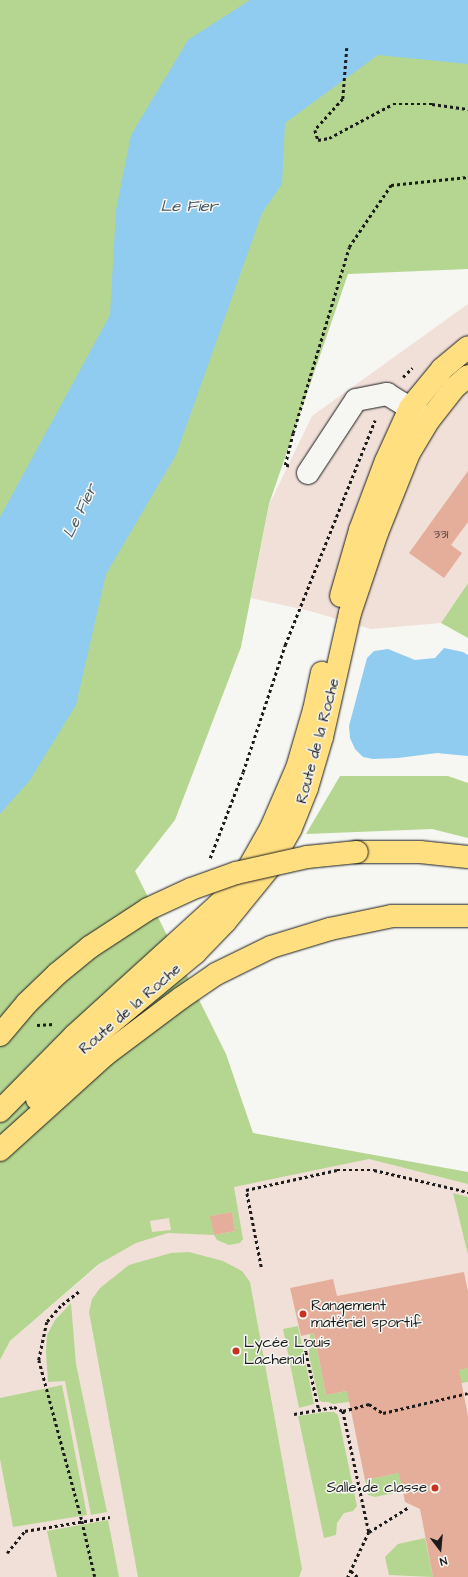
<!DOCTYPE html>
<meta charset="utf-8">
<style>
body{margin:0}
#map{position:relative;width:468px;height:1577px;overflow:hidden;background:#f6f6f2;font-family:"Architects Daughter",sans-serif}
div>[style]{position:absolute}
.built>*{inset:0;background:#f1e0d8}
.green>*{inset:0;background:#b5d690}
.water>*{inset:0;background:#90cbf0}
.building>*{inset:0;background:#e4ae9a}
.path>*{height:2.5px;margin-top:-1.25px;transform-origin:0;background:repeating-linear-gradient(90deg,#1c1c1c 0 3px,transparent 0 6px)}
.roads{filter:drop-shadow(0 0 1px #1c1c1c) drop-shadow(0 0 1px #1c1c1c)}
.minor>*{height:22px;margin:-11px;padding:0 11px;transform-origin:11px;border-radius:11px;background:#f6f6f2}
.major>*{height:22px;margin:-11px;padding:0 11px;transform-origin:11px;border-radius:11px;background:#ffdf80}
.highway>*{height:22px;margin:-11px;padding:0 11px;transform-origin:11px;border-radius:11px;background:#ffdf80}
.bridges{filter:drop-shadow(0 0 1px #1c1c1c) drop-shadow(0 0 1px #1c1c1c)}
.highway-bridge>*{height:22px;margin:-11px;padding:0 11px;transform-origin:11px;border-radius:11px;background:#ffdf80}
.dots>*{width:11px;height:11px;translate:-50% -50%;box-sizing:border-box;border:2px solid #f6f6f2;border-radius:50%}
span{translate:-50% -50%;white-space:nowrap;text-align:center;line-height:1.15;-webkit-text-stroke:3px #f6f6f2;paint-order:stroke}
.number-label{font-size:13px;color:#4e403c}
.number-label span{-webkit-text-stroke-width:0}
.street-label{font-size:15px;color:#1c1c1c}
.poi-label{font-size:15px;color:#1c1c1c}
.left{translate:0 -50%;text-align:left}
.right{translate:-100% -50%;text-align:right}
.water-label{font-size:16px;color:#455966;font-style:italic}
.north{position:absolute;left:420px;top:1529px;width:40px;height:40px;-webkit-text-stroke:3px #f6f6f2;paint-order:stroke;rotate:164deg;font-size:11px;font-weight:700;line-height:16px;text-align:center;color:#1c1c1c}
.north::after{content:'';display:block;margin:auto;width:14px;height:18px;background:#1c1c1c;clip-path:polygon(50% 0,100% 100%,50% 72%,0 100%)}
</style>
<div id="map">
<div class="built">
<div style="clip-path:polygon(468px 304px,468px 583px,441px 623px,371px 629px,310px 611px,251px 598px,269px 505px,312px 416px)"></div>
<div style="clip-path:polygon(253px 1133px,468px 1173px,468px 1577px,0 1577px,0 1360px,10px 1341px)"></div>
</div>
<div class="green">
<div style="clip-path:polygon(evenodd,0 0,468px 0,468px 269px,348px 274px,269px 504px,241px 647px,175px 820px,135px 871px,226px 1054px,253px 1133px,468px 1172px,468px 1184px,369px 1159px,234px 1187px,243px 1239px,240px 1243px,229px 1245px,217px 1240px,214px 1235px,168px 1233px,136px 1243px,99px 1264px,10px 1341px,0 1360px,0 0,232px 1212px,235px 1231px,214px 1235px,211px 1216px,232px 1212px,0 0,169px 1218px,171px 1230px,152px 1232px,150px 1221px,169px 1218px)"></div>
<div style="clip-path:polygon(468px 583px,468px 638px,441px 623px)"></div>
<div style="clip-path:polygon(340px 776px,448px 776px,468px 783px,468px 838px,432px 829px,306px 834px)"></div>
<div style="clip-path:polygon(453px 1193px,468px 1197px,468px 1255px)"></div>
<div style="clip-path:polygon(189px 1252px,223px 1261px,242px 1271px,250px 1282px,302px 1569px,299px 1577px,138px 1577px,89px 1312px,92px 1299px,100px 1288px,129px 1265px,171px 1253px)"></div>
<div style="clip-path:polygon(71px 1303px,76px 1364px,107px 1512px,91px 1515px,65px 1381px,48px 1382px,46px 1352px,47px 1335px,55px 1320px)"></div>
<div style="clip-path:polygon(298px 1326px,314px 1404px,299px 1408px,283px 1329px)"></div>
<div style="clip-path:polygon(314px 1333px,326px 1395px,468px 1368px,468px 1382px,362px 1400px,333px 1404px,328px 1402px,322px 1402px,319px 1400px,309px 1355px,310px 1334px)"></div>
<div style="clip-path:polygon(62px 1385px,87px 1515px,13px 1527px,0 1459px,0 1398px)"></div>
<div style="clip-path:polygon(325px 1412px,334px 1412px,338px 1415px,357px 1506px,353px 1511px,344px 1513px,337px 1523px,336px 1535px,324px 1538px,298px 1416px)"></div>
<div style="clip-path:polygon(413px 1470px,402px 1486px,403px 1491px,375px 1497px,368px 1495px,365px 1480px)"></div>
<div style="clip-path:polygon(108px 1520px,119px 1577px,57px 1577px,47px 1531px)"></div>
<div style="clip-path:polygon(425px 1538px,433px 1577px,389px 1575px,385px 1557px,398px 1544px)"></div>
</div>
<div class="water">
<div style="clip-path:polygon(250px 0,468px 0,468px 64px,378px 55px,285px 123px,282px 184px,262px 213px,176px 455px,106px 574px,76px 705px,30px 780px,0 814px,0 517px,110px 315px,116px 210px,131px 135px,188px 40px)"></div>
<div style="clip-path:polygon(444px 648px,463px 652px,468px 655px,468px 756px,437px 753px,398px 758px,373px 759px,363px 757px,355px 749px,350px 738px,349px 726px,367px 658px,374px 651px,388px 649px,415px 660px,435px 658px)"></div>
</div>
<div class="building">
<div style="clip-path:polygon(468px 471px,468px 522px,451px 545px,462px 553px,444px 578px,409px 553px)"></div>
<div style="clip-path:polygon(232px 1212px,235px 1231px,214px 1235px,210px 1216px)"></div>
<div style="clip-path:polygon(464px 1272px,468px 1292px,468px 1368px,459px 1370px,468px 1416px,468px 1577px,433px 1577px,420px 1509px,405px 1502px,399px 1473px,365px 1480px,347px 1391px,326px 1395px,314px 1333px,301px 1336px,290px 1288px,333px 1279px,337px 1296px)"></div>
</div>
<div class="path">
<div style="left:347px;top:48px;width:51px;rotate:94.5deg"></div>
<div style="left:343px;top:99px;width:42px;rotate:132.1deg"></div>
<div style="left:315px;top:130px;width:10px;rotate:73deg"></div>
<div style="left:318px;top:140px;width:11px;rotate:-10deg"></div>
<div style="left:329px;top:138px;width:72px;rotate:-28deg"></div>
<div style="left:393px;top:104px;width:39px"></div>
<div style="left:432px;top:104px;width:36px;rotate:8deg"></div>
<div style="left:403px;top:377px;width:13px;rotate:-45deg"></div>
<div style="left:289px;top:466px;width:4px;rotate:-166deg"></div>
<div style="left:285px;top:465px;width:33px;rotate:-76deg"></div>
<div style="left:293px;top:433px;width:194px;rotate:-73.2deg"></div>
<div style="left:349px;top:247px;width:75px;rotate:-55.9deg"></div>
<div style="left:391px;top:185px;width:77px;rotate:-5.9deg"></div>
<div style="left:210px;top:858px;width:92px;rotate:-69deg"></div>
<div style="left:243px;top:772px;width:134px;rotate:-71.7deg"></div>
<div style="left:285px;top:645px;width:242px;rotate:-68.2deg"></div>
<div style="left:37px;top:1025px;width:17px;rotate:-3deg"></div>
<div style="left:261px;top:1267px;width:78px;rotate:-101deg"></div>
<div style="left:246px;top:1190px;width:93px;rotate:-12.4deg"></div>
<div style="left:337px;top:1170px;width:37px"></div>
<div style="left:374px;top:1170px;width:97px;rotate:13.2deg"></div>
<div style="left:79px;top:1292px;width:23px;rotate:142deg"></div>
<div style="left:61px;top:1306px;width:21px;rotate:131deg"></div>
<div style="left:47px;top:1322px;width:39px;rotate:102deg"></div>
<div style="left:39px;top:1360px;width:167px;rotate:75deg"></div>
<div style="left:82px;top:1521px;width:57px;rotate:76.9deg"></div>
<div style="left:306px;top:1339px;width:13px;rotate:90deg"></div>
<div style="left:306px;top:1352px;width:59px;rotate:77.4deg"></div>
<div style="left:343px;top:1411px;width:27px;rotate:-15deg"></div>
<div style="left:369px;top:1404px;width:17px;rotate:33deg"></div>
<div style="left:383px;top:1413px;width:87px;rotate:-13.2deg"></div>
<div style="left:294px;top:1414px;width:41px;rotate:-9.9deg"></div>
<div style="left:334px;top:1407px;width:10px;rotate:24deg"></div>
<div style="left:343px;top:1411px;width:124px;rotate:77.9deg"></div>
<div style="left:369px;top:1532px;width:50px;rotate:115deg"></div>
<div style="left:369px;top:1532px;width:47px;rotate:-32deg"></div>
<div style="left:7px;top:1553px;width:28px;rotate:-51deg"></div>
<div style="left:25px;top:1531px;width:86px;rotate:-9.4deg"></div>
<div style="left:351px;top:1571px;width:9px;rotate:41deg"></div>
</div>
<div class="roads">
<div class="minor">
<div style="left:308px;top:473px;width:87px;rotate:-56.7deg"></div>
<div style="left:356px;top:400px;width:32px;rotate:-11deg"></div>
<div style="left:387px;top:394px;width:46px;rotate:31.6deg"></div>
</div>
<div class="major">
<div style="left:341px;top:596px;width:69px;rotate:-73.9deg"></div>
<div style="left:360px;top:530px;width:74px;rotate:-69.4deg"></div>
<div style="left:386px;top:461px;width:58px;rotate:-65.6deg"></div>
<div style="left:410px;top:408px;width:50px;rotate:-50.6deg"></div>
<div style="left:442px;top:369px;width:34px;rotate:-40deg"></div>
<div style="left:307px;top:788px;width:53px;rotate:-73.6deg"></div>
<div style="left:322px;top:737px;width:127px;rotate:-77.3deg"></div>
<div style="left:350px;top:613px;width:84px;rotate:-71.4deg"></div>
<div style="left:377px;top:533px;width:86px;rotate:-68.2deg"></div>
<div style="left:409px;top:453px;width:39px;rotate:-59deg"></div>
<div style="left:429px;top:420px;width:41px;rotate:-52deg"></div>
<div style="left:454px;top:388px;width:18px;rotate:-41deg"></div>
</div>
<div class="highway">
<div style="left:357px;top:852px;width:63px"></div>
<div style="left:420px;top:852px;width:48px;rotate:5.9deg"></div>
<div style="left:37px;top:1099px;width:44px;rotate:-48.7deg"></div>
<div style="left:66px;top:1066px;width:48px;rotate:-45deg"></div>
<div style="left:100px;top:1032px;width:124px;rotate:-39.7deg"></div>
<div style="left:195px;top:953px;width:43px;rotate:-45.9deg"></div>
<div style="left:225px;top:922px;width:68px;rotate:-50.9deg"></div>
<div style="left:268px;top:869px;width:47px;rotate:-60.7deg"></div>
<div style="left:291px;top:828px;width:43px;rotate:-68.2deg"></div>
<div style="left:0;top:1111px;width:105px;rotate:-45.4deg"></div>
<div style="left:74px;top:1036px;width:193px;rotate:-42.3deg"></div>
<div style="left:217px;top:906px;width:40px;rotate:-48deg"></div>
<div style="left:244px;top:876px;width:55px;rotate:-60.6deg"></div>
<div style="left:271px;top:828px;width:65px;rotate:-66.6deg"></div>
<div style="left:297px;top:768px;width:60px;rotate:-73.7deg"></div>
<div style="left:314px;top:710px;width:38px;rotate:-78deg"></div>
<div style="left:0;top:1150px;width:142px;rotate:-42.1deg"></div>
<div style="left:105px;top:1055px;width:95px;rotate:-36.9deg"></div>
<div style="left:181px;top:998px;width:42px;rotate:-34.4deg"></div>
<div style="left:216px;top:974px;width:61px;rotate:-26.1deg"></div>
<div style="left:271px;top:947px;width:62px;rotate:-17deg"></div>
<div style="left:330px;top:929px;width:63px;rotate:-11.8deg"></div>
<div style="left:392px;top:916px;width:76px"></div>
</div>
</div>
<div class="bridges">
<div class="highway-bridge">
<div style="left:0;top:1035px;width:42px;rotate:-49.8deg"></div>
<div style="left:27px;top:1003px;width:42px;rotate:-44deg"></div>
<div style="left:57px;top:974px;width:43px;rotate:-39.3deg"></div>
<div style="left:90px;top:947px;width:69px;rotate:-33.2deg"></div>
<div style="left:148px;top:909px;width:47px;rotate:-24.9deg"></div>
<div style="left:191px;top:889px;width:48px;rotate:-19.6deg"></div>
<div style="left:236px;top:873px;width:73px;rotate:-12.7deg"></div>
<div style="left:307px;top:857px;width:50px;rotate:-5.7deg"></div>
</div>
</div>
<div class="dots">
<div style="left:303px;top:1314px;background:#c8321e"></div>
<div style="left:236px;top:1351px;background:#c8321e"></div>
<div style="left:435px;top:1488px;background:#c8321e"></div>
</div>
<div class="number-label">
<span style="left:441px;top:534px">331</span>
</div>
<div class="street-label">
<span style="left:318px;top:741px;rotate:-75deg">Route de la Roche</span>
<span style="left:130px;top:1009px;rotate:-41deg">Route de la Roche</span>
</div>
<div class="poi-label">
<span class="left" style="left:311px;top:1314px">Rangement<br>matériel sportif</span>
<span class="left" style="left:244px;top:1351px">Lycée Louis<br>Lachenal</span>
<span class="right" style="left:427px;top:1488px">Salle de classe</span>
</div>
<div class="water-label">
<span style="left:189px;top:206px">Le Fier</span>
<span style="left:80px;top:511px;rotate:-64deg">Le Fier</span>
</div>
<div class="north">N</div>
</div>
